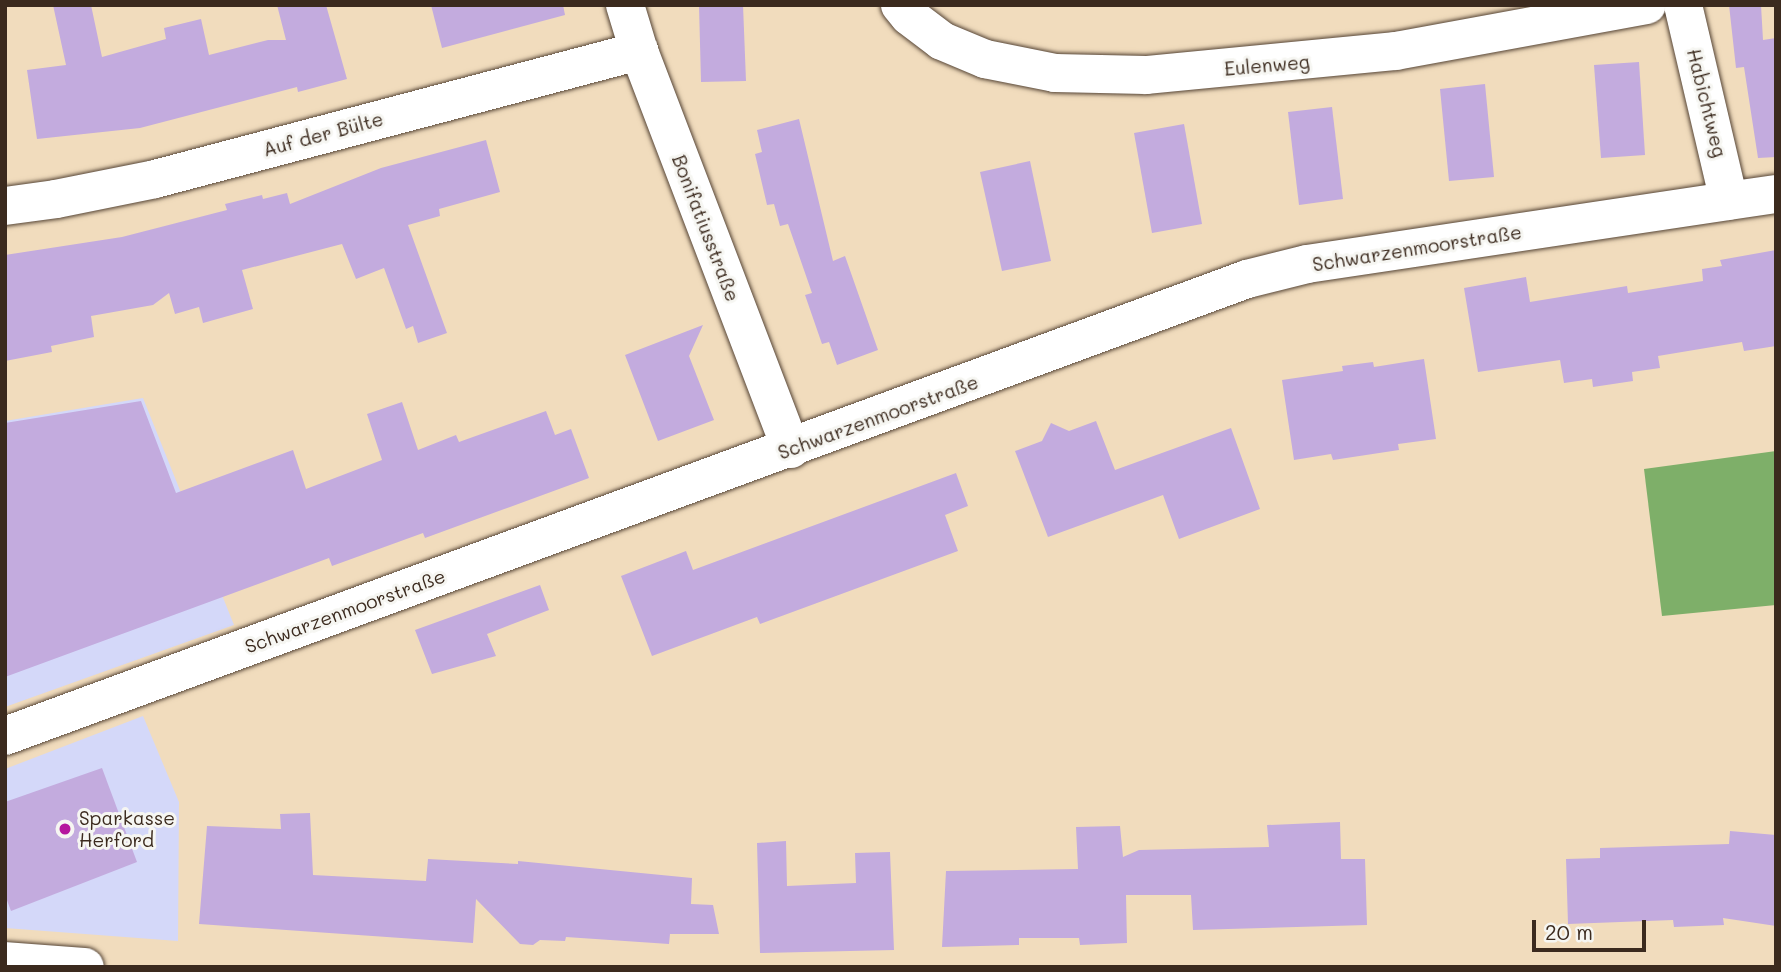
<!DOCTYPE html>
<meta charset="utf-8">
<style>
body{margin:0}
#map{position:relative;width:1781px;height:972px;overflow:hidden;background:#f1dcbd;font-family:Mali,sans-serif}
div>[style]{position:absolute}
.built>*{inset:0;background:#d4d8f9}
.forest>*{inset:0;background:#7eaf69}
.building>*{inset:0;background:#c3abde}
.roads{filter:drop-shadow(0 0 2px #564536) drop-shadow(0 0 2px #564536)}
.minor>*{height:38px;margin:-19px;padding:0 19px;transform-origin:19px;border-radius:19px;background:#fff}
.dots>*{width:19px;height:19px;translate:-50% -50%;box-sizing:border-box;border:4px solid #f6f6f2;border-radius:50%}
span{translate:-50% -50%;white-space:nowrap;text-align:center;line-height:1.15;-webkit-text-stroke:6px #f6f6f2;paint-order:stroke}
.street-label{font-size:19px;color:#3b2a1e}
.poi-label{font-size:19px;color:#3b2a1e}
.left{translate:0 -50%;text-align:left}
.frame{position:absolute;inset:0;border:7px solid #3b2a1e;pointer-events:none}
.scale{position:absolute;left:1532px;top:920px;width:114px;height:32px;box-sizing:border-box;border:4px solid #3b2a1e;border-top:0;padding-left:9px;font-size:21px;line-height:24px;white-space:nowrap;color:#3b2a1e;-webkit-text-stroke:5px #f6f6f2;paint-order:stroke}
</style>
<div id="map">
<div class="built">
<div style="clip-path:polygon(143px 398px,234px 625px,5px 707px,5px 421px)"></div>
<div style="clip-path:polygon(143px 716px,179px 802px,178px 941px,5px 928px,5px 769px)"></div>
</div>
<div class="forest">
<div style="clip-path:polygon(1776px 451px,1776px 605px,1662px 616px,1644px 469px)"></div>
</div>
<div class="building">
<div style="clip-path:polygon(53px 5px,91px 5px,102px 57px,166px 39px,164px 28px,201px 19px,209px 55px,268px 40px,286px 40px,277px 5px,326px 5px,347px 79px,298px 92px,297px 87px,140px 128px,37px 139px,27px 70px,66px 65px)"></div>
<div style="clip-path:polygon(431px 5px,563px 5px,565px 15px,442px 48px)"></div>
<div style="clip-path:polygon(699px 5px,743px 5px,746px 81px,701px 82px)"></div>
<div style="clip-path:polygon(1729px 5px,1761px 5px,1763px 40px,1776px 38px,1776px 157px,1758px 158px,1744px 67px,1736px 68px)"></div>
<div style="clip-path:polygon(1639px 62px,1645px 155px,1601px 158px,1594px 65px)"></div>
<div style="clip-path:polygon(1485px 84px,1494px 177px,1449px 181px,1440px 89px)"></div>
<div style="clip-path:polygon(1332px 107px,1343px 199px,1299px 205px,1288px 112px)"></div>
<div style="clip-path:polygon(799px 119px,833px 261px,845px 256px,878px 350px,837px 365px,829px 342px,822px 344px,805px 295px,812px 293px,788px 224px,780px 226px,774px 204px,767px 205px,755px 154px,762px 152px,757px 130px)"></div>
<div style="clip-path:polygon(1184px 124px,1202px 224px,1152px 233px,1134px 133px)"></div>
<div style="clip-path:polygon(486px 140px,500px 192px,439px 209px,440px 216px,408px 225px,447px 333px,418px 343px,413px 326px,406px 329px,384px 268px,356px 279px,342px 244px,242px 270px,253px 309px,203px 323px,199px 307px,175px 314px,169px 293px,153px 305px,91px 316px,94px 337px,51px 346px,52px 352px,5px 361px,5px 255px,122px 237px,227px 210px,225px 204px,262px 195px,263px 199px,287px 193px,290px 204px,381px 168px)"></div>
<div style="clip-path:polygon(1030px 161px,1051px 261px,1002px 271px,980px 172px)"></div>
<div style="clip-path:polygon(1776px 250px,1776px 346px,1744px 351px,1742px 342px,1658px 356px,1660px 368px,1632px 372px,1633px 381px,1593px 387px,1592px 379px,1564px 383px,1560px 360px,1478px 372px,1464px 288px,1526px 277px,1530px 302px,1627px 286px,1628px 293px,1703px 281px,1702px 269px,1722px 266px,1720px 260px)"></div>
<div style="clip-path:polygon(703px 325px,689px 356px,714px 420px,658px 441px,625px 355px)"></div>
<div style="clip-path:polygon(1424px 359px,1436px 439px,1398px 444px,1399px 450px,1333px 460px,1331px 454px,1294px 460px,1282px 380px,1343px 371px,1342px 366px,1373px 362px,1374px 367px)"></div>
<div style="clip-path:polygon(141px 401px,176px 493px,293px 450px,306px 489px,382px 460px,367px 414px,402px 402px,418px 450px,456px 435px,459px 442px,546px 411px,555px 435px,571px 429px,589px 478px,425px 538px,423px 533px,332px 566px,329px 558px,5px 677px,5px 423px)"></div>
<div style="clip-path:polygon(1096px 421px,1115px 470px,1231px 428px,1260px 509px,1179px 539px,1163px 495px,1048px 537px,1015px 451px,1042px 441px,1051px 423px,1069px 431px)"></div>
<div style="clip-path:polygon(956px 473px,968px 506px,945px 515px,958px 551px,760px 624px,757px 617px,652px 656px,621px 576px,686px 551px,693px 570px)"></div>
<div style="clip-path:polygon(540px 585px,549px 610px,487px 634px,496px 656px,432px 674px,415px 630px)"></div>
<div style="clip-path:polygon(102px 768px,137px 862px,11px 911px,5px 895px,5px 802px)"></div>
<div style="clip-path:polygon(310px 813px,313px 875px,426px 881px,428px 859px,518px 864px,518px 861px,692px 878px,691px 904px,713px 905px,719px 934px,670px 934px,669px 944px,566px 937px,565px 941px,540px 940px,533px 945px,520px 944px,476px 899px,473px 943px,199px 924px,207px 826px,281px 829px,280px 814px)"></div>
<div style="clip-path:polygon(1340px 822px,1341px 859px,1365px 859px,1367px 925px,1193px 930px,1191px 895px,1126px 895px,1127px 943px,1080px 945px,1079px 938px,1019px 938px,1019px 945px,942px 947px,946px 871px,1078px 869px,1076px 827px,1120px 826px,1123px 857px,1139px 850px,1269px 847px,1267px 825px)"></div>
<div style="clip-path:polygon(1730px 831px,1776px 835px,1776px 926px,1723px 918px,1724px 925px,1674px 927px,1673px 920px,1568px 924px,1566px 859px,1600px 858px,1600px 848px,1729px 844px)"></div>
<div style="clip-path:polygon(786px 841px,787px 886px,856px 883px,855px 853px,890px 852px,894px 950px,760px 953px,757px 843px)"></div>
</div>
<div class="roads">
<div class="minor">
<div style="left:625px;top:5px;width:48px;rotate:73.1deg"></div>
<div style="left:639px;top:51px;width:426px;rotate:69.1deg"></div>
<div style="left:900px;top:5px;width:14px;rotate:51deg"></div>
<div style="left:909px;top:16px;width:41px;rotate:37.1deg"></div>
<div style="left:942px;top:41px;width:47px;rotate:22.7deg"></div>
<div style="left:985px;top:59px;width:71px;rotate:11.3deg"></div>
<div style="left:1055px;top:73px;width:91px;rotate:1.3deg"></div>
<div style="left:1146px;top:75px;width:251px;rotate:-5.5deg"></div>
<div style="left:1396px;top:51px;width:255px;rotate:-10.4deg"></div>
<div style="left:1683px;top:5px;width:201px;rotate:76.8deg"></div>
<div style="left:5px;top:206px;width:51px;rotate:-7.8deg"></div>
<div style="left:56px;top:199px;width:101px;rotate:-11.4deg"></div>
<div style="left:155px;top:179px;width:501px;rotate:-14.81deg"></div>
<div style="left:5px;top:736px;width:1323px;rotate:-20.2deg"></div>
<div style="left:1247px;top:279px;width:62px;rotate:-14deg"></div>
<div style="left:1307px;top:264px;width:474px;rotate:-8.5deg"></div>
<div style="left:5px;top:961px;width:80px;rotate:4.3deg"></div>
</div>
</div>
<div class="dots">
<div style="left:65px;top:829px;background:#b5179e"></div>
</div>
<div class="street-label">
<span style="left:1267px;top:65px;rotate:-5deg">Eulenweg</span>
<span style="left:1707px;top:103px;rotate:76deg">Habichtweg</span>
<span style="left:323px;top:134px;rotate:-15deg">Auf der Bülte</span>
<span style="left:706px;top:228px;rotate:69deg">Bonifatiusstraße</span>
<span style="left:1417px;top:248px;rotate:-9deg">Schwarzenmoorstraße</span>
<span style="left:878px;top:417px;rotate:-20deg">Schwarzenmoorstraße</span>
<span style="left:345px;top:611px;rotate:-20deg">Schwarzenmoorstraße</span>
</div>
<div class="poi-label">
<span class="left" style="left:79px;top:829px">Sparkasse<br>Herford</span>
</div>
<div class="frame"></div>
<div class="scale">20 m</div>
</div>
